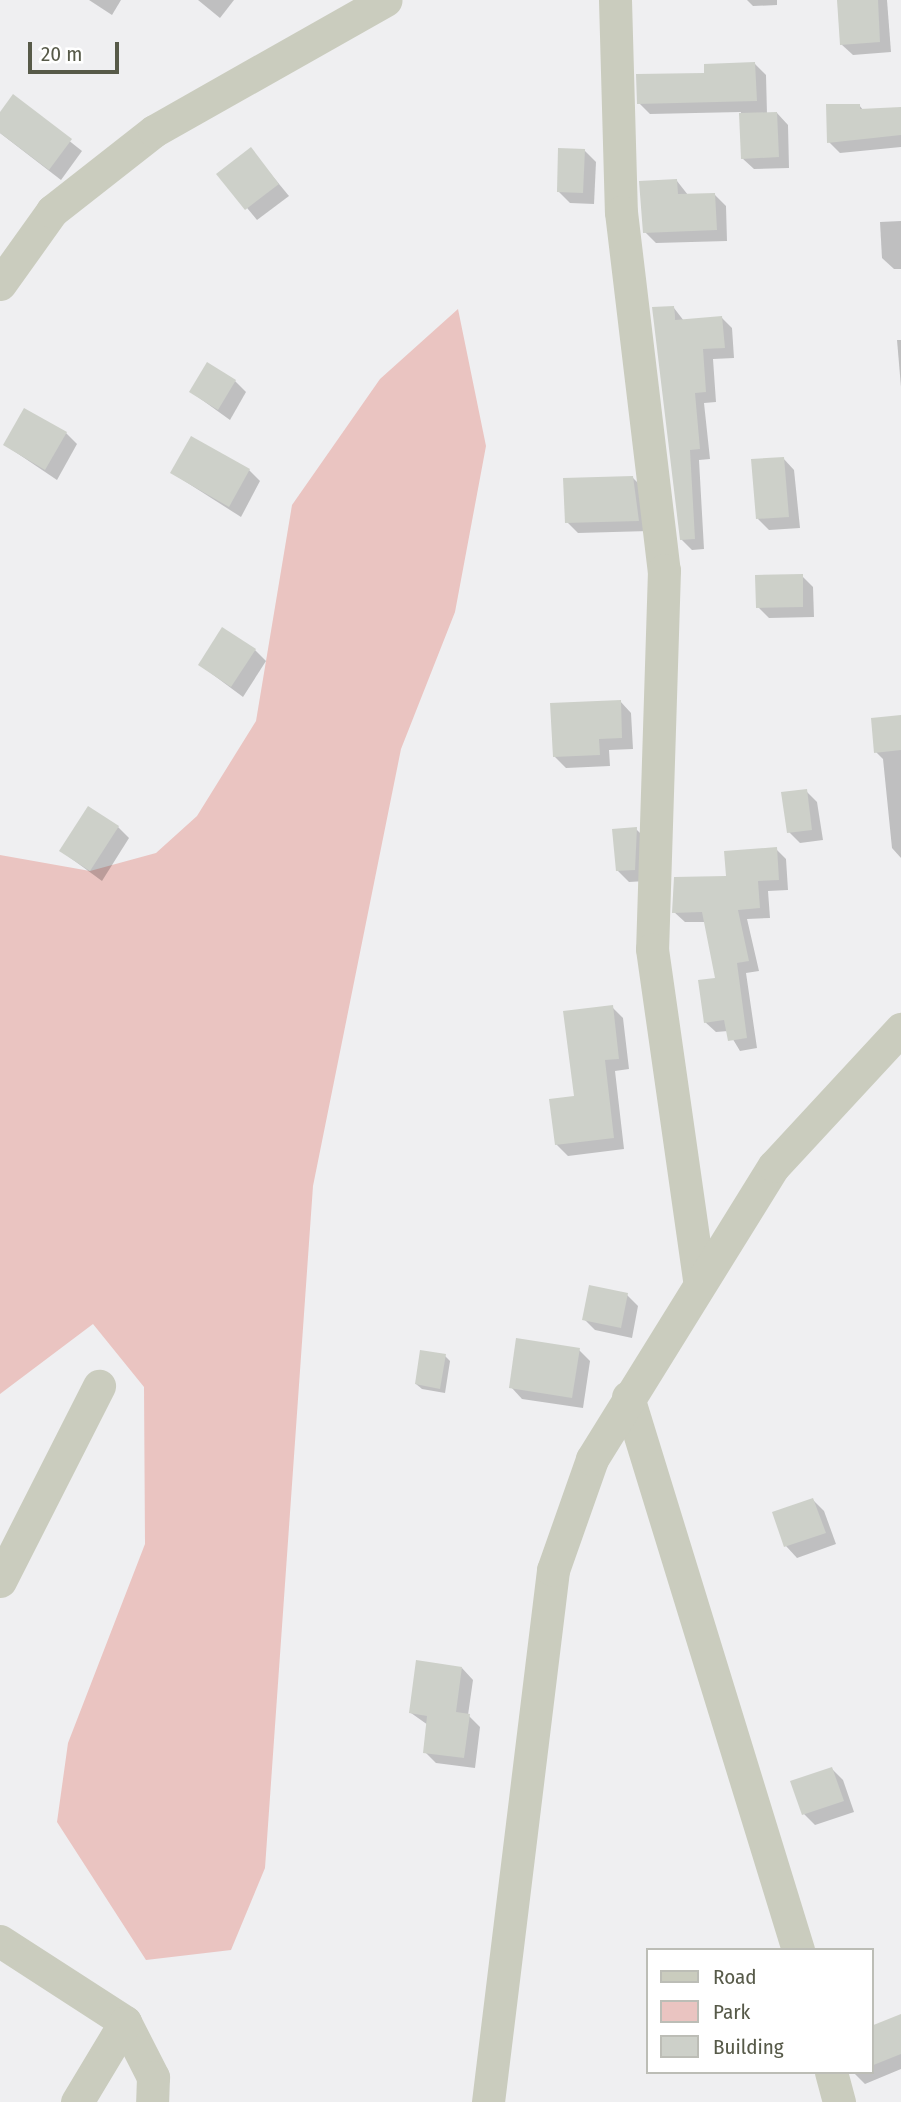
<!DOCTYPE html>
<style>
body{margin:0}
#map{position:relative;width:901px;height:2102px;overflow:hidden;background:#efeff1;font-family:"Fira Sans Condensed",sans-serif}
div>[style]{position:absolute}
.green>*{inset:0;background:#eac4c1}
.shadow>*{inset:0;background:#0003}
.building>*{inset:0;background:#cdd0c9}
.street>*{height:33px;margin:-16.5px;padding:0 16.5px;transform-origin:16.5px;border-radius:16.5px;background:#caccbe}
span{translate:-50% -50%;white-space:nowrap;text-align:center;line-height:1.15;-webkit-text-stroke:5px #fff;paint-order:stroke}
.legend{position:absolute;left:646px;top:1948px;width:228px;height:126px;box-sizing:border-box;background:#fff;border:2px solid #bcbdb6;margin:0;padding:9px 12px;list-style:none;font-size:21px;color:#575a49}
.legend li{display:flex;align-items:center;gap:14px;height:35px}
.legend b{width:35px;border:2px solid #bcbdb6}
.scale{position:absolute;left:28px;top:42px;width:91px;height:32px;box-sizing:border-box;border:4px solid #575a49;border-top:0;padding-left:9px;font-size:21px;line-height:24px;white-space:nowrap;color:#575a49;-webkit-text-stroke:5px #fff;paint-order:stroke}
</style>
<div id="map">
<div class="green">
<div style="clip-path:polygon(458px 309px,486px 446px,455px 612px,401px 749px,313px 1186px,265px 1868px,231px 1950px,146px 1960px,57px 1822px,68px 1743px,145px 1544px,144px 1387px,93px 1324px,0 1394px,0 855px,90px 871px,156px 853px,197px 816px,256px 721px,292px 505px,380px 379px)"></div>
</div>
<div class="shadow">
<div style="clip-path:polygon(89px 0,121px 0,112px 15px)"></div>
<div style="clip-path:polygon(198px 0,234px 0,220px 18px)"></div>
<div style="clip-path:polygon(747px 0,777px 0,777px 5px,753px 6px)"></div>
<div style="clip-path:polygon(838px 0,887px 0,891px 52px,853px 55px,841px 44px)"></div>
<div style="clip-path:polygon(755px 64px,766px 75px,767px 114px,777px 113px,788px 125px,789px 168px,754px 169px,742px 158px,741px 112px,650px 114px,639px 103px,706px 74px)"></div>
<div style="clip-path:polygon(14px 97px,82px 151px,61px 180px,0 133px,0 115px)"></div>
<div style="clip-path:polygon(859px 105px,864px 111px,901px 109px,901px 147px,840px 153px,829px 142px)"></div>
<div style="clip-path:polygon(251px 150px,289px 196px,257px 220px,219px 174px)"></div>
<div style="clip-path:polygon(584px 150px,596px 162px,594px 204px,570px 203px,559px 192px)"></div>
<div style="clip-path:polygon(677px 181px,688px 195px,715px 195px,726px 206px,727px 241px,656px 243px,645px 232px)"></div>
<div style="clip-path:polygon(901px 221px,901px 269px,894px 269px,882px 258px,880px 222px)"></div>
<div style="clip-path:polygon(674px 308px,684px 321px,722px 318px,732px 328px,734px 358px,713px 359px,716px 402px,704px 403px,710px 459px,699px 460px,704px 549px,692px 550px,681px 539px)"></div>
<div style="clip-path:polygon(897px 340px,901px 340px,901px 387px)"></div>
<div style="clip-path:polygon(235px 381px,246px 392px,230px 420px,191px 392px)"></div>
<div style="clip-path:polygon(66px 433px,77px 444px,57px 480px,5px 445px)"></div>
<div style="clip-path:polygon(783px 458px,794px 470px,800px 528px,769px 530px,758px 519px)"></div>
<div style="clip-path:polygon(249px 470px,260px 481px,241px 517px,172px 473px)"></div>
<div style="clip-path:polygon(633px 478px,644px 489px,649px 531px,578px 533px,567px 522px)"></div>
<div style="clip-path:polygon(802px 576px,813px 587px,814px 617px,769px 618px,758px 607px)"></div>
<div style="clip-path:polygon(255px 650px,266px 661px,243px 697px,200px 665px)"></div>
<div style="clip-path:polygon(620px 701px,631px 713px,633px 749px,609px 750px,610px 766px,566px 768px,554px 756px)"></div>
<div style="clip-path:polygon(901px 717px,901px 858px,892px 848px,883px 759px,876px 752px)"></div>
<div style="clip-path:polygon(806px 791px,817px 802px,823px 840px,800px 843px,789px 832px)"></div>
<div style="clip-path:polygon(118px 827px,129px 838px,102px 881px,61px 851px)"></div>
<div style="clip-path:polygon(636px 829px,647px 840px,646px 881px,629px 882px,617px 870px)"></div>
<div style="clip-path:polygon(776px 849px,786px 859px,788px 890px,768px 891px,770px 918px,747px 919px,759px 971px,746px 973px,757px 1048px,740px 1051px,728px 1031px,716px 1032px,705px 1022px,717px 979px,706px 922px,685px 922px,674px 912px)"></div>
<div style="clip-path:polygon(612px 1007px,623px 1018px,629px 1069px,615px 1071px,624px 1149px,568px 1156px,556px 1144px)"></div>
<div style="clip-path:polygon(627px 1295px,638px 1306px,632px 1338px,595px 1330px,584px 1319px)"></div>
<div style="clip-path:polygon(579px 1350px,590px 1361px,583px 1408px,522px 1399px,511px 1387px)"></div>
<div style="clip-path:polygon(445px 1356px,450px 1361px,445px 1393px,422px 1389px,416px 1384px)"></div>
<div style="clip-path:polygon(813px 1500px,824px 1511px,836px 1544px,797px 1558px,786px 1546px)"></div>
<div style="clip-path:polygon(462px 1668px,473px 1680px,468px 1715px,480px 1727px,475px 1768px,436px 1763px,425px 1752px,428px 1725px,411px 1713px)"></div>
<div style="clip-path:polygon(832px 1769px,843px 1780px,854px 1812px,815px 1825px,804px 1814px)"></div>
<div style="clip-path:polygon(901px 2016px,901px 2069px,865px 2084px,853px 2072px,871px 2072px,871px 2028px)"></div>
</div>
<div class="building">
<div style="clip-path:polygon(837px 0,878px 0,880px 42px,840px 45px)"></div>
<div style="clip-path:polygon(755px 62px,757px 101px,637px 104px,636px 74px,704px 73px,704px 64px)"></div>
<div style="clip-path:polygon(13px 94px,72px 139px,49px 170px,0 133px,0 112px)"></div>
<div style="clip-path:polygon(826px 104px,860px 104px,860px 109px,901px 107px,901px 135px,827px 143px)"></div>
<div style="clip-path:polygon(777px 112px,779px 157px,741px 159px,739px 113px)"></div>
<div style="clip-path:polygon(251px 147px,279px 184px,245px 210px,216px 174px)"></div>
<div style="clip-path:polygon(558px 148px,585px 149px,583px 193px,557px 192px)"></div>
<div style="clip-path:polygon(677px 179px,678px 194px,715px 193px,717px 230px,643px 233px,639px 181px)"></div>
<div style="clip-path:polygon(674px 306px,675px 320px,722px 316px,725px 348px,703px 349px,706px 392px,695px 393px,700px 449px,690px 450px,695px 539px,680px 540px,652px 307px)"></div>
<div style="clip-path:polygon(207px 362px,236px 380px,218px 410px,189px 392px)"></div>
<div style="clip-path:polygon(24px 408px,67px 432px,45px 470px,3px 445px)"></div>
<div style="clip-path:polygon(191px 436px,250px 469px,229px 507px,170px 473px)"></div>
<div style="clip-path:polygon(784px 457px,789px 517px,756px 519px,751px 459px)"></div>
<div style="clip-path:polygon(633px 476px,639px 521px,565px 523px,563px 478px)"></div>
<div style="clip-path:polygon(803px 574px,803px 607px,756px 608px,755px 575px)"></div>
<div style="clip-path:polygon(222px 627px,256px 649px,231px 687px,198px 665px)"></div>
<div style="clip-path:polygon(621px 700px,622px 738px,599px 739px,600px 755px,553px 757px,550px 703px)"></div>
<div style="clip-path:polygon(901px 715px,901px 750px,874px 753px,871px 718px)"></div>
<div style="clip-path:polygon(807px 789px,812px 830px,787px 833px,781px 792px)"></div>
<div style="clip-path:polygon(88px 806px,119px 826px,90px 871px,59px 851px)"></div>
<div style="clip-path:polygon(637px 827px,635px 870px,616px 871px,612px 829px)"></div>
<div style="clip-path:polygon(777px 847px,779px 880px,758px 881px,760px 908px,738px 910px,749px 961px,737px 963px,747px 1038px,728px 1041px,724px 1020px,704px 1023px,698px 980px,715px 978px,702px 912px,672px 913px,674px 877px,726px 876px,724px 851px)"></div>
<div style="clip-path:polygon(613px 1005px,619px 1059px,605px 1060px,614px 1138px,555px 1145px,549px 1099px,574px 1096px,563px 1011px)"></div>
<div style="clip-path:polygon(589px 1285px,628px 1293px,621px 1328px,582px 1320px)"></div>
<div style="clip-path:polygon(516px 1338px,580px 1348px,572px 1398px,509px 1388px)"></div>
<div style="clip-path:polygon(420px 1350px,446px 1354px,440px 1389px,415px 1384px)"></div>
<div style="clip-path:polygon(813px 1498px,826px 1533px,784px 1547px,772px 1512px)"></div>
<div style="clip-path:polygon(416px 1660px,462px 1667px,456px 1712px,470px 1714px,464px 1758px,423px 1753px,427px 1716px,409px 1713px)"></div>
<div style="clip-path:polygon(832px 1767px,844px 1801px,802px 1815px,790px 1781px)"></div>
<div style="clip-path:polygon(901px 2014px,901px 2054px,871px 2066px,871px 2026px)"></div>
</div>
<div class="street">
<div style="left:615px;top:0;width:212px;rotate:88.4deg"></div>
<div style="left:621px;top:212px;width:361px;rotate:83.2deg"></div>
<div style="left:664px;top:570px;width:379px;rotate:91.8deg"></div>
<div style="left:652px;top:949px;width:334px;rotate:81.9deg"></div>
<div style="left:0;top:284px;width:90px;rotate:-54.5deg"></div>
<div style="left:52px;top:211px;width:130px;rotate:-38.1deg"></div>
<div style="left:154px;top:131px;width:266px;rotate:-29.5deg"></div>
<div style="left:628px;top:1397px;width:579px;rotate:72.91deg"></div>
<div style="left:0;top:1581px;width:219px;rotate:-63.1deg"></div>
<div style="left:0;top:1941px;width:149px;rotate:32.9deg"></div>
<div style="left:125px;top:2022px;width:62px;rotate:63deg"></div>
<div style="left:153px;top:2077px;width:25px;rotate:92deg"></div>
<div style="left:831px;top:2072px;width:31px;rotate:75deg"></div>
<div style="left:77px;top:2102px;width:93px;rotate:-59deg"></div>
<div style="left:488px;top:2102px;width:536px;rotate:-83.03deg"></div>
<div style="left:553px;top:1570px;width:118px;rotate:-70.6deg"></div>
<div style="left:592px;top:1459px;width:345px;rotate:-58.2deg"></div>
<div style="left:774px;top:1166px;width:187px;rotate:-47.2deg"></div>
</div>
<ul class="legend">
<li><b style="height:9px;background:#caccbe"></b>Road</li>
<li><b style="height:19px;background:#eac4c1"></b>Park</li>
<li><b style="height:19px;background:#cdd0c9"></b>Building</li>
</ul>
<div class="scale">20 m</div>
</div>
